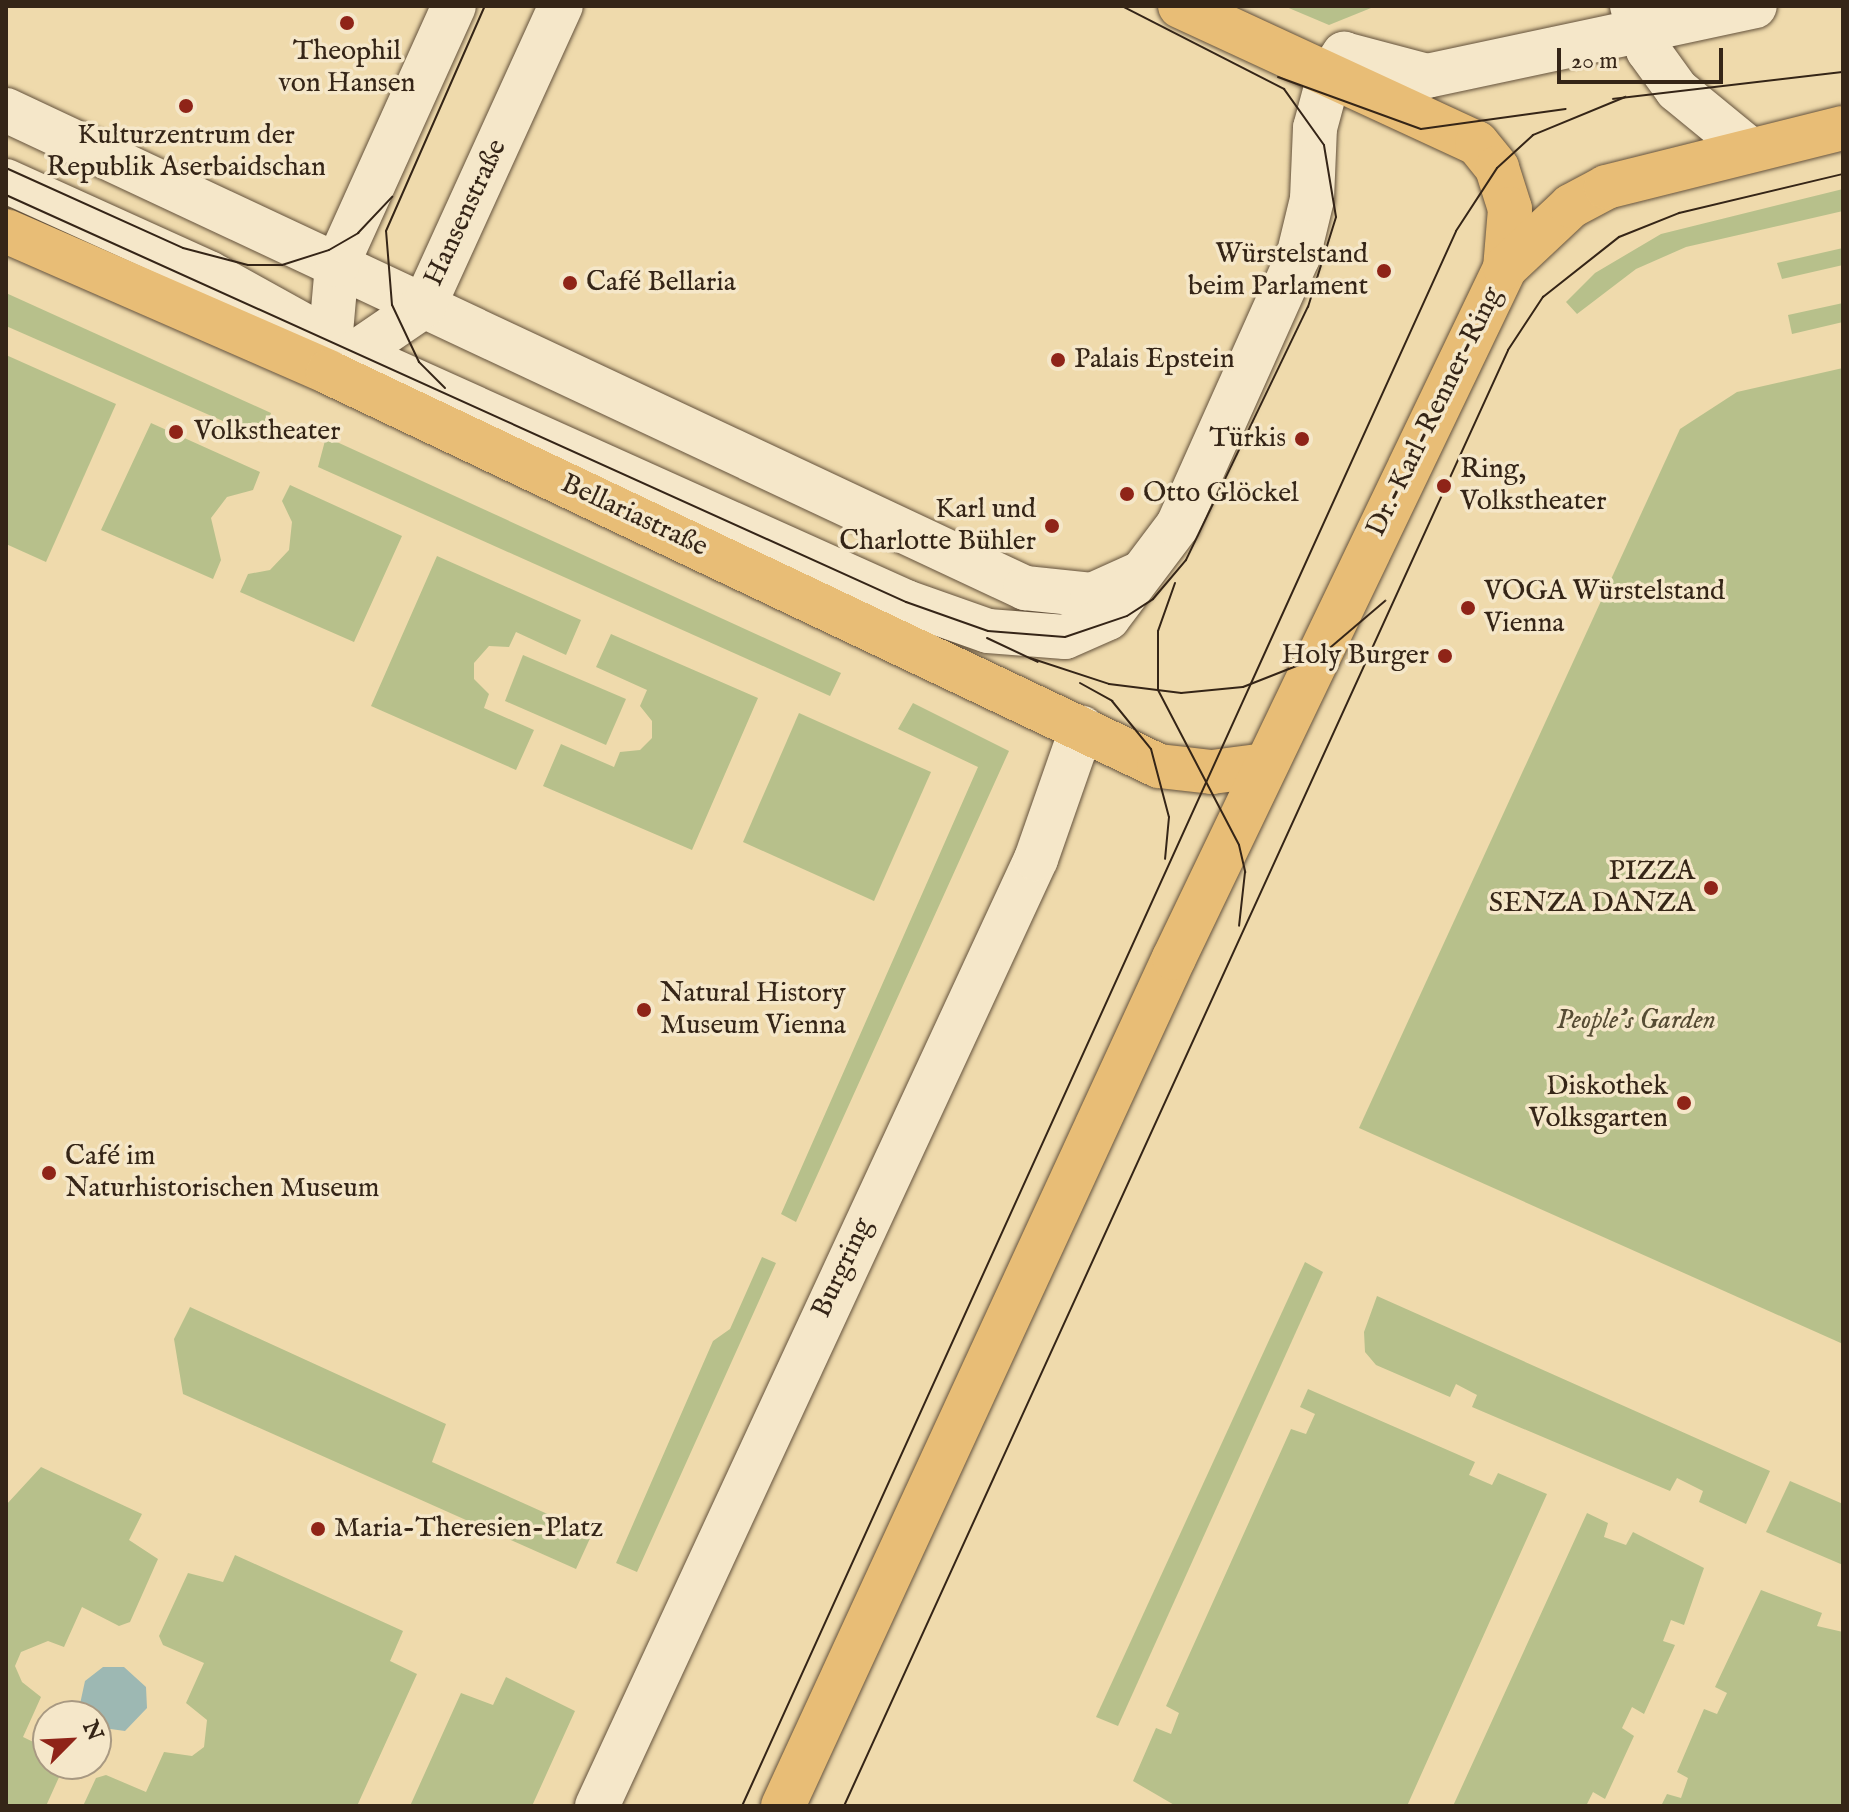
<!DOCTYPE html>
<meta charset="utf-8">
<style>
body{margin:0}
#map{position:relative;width:1849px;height:1812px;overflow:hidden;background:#efdaac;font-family:"IM FELL English",serif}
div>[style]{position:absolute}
.green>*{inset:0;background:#b7c08b}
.water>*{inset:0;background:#9db8b3}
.roads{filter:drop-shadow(0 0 2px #64523c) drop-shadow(0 0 2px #64523c)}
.minor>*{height:44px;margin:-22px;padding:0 22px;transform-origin:22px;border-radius:22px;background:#f5e7c9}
.major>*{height:44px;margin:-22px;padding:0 22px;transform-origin:22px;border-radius:22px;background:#e8bd76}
.tram>*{height:2px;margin:-1px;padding:0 1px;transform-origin:1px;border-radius:1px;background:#352517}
.dots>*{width:22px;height:22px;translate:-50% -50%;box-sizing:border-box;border:4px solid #f5e7c9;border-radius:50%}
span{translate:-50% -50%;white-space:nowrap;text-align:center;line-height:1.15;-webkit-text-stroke:7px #f5e7c9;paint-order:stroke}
.poi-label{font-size:28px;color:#352517}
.right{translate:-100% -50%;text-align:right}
.left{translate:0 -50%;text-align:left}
.street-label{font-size:28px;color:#352517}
.park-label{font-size:28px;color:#564c34;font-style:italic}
.frame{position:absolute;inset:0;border:8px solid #352517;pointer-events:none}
.north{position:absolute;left:32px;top:1700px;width:80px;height:80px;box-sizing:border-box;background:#f5e7c9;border:2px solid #a89982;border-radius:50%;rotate:66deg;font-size:22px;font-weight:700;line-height:32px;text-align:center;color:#352517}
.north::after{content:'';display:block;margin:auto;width:28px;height:36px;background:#8f2418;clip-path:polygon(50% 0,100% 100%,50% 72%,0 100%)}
.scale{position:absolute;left:1557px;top:48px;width:166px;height:36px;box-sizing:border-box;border:4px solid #352517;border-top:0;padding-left:10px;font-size:24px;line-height:28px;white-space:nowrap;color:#352517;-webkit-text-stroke:6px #f5e7c9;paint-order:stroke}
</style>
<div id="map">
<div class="green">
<div style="clip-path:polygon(1284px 6px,1376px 6px,1329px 25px)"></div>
<div style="clip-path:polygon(1843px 189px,1843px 211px,1686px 247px,1636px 269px,1577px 314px,1566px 302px,1595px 273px,1661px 234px)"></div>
<div style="clip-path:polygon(1843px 248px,1843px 265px,1782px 279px,1777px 263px)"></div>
<div style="clip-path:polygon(6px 293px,271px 413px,262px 438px,6px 326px)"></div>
<div style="clip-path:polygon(1843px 303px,1843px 322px,1792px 334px,1788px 315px)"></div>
<div style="clip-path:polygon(6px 355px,116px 404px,46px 562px,6px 544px)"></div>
<div style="clip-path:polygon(1843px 368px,1843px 1344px,1359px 1128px,1680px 429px,1737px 392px)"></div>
<div style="clip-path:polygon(151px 423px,260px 472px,253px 490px,227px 497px,211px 518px,221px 560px,213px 579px,101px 530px)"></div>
<div style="clip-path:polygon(326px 437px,841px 673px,830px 696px,318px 467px)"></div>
<div style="clip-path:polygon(290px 485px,402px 536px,354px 642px,240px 592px,248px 574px,270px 570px,289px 550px,292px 522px,282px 501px)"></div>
<div style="clip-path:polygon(437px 556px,581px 620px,566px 655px,516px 632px,509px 647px,489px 646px,474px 663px,474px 679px,489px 694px,484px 708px,534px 730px,516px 770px,371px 706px)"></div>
<div style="clip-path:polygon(611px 634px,758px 698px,692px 850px,543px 786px,561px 744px,614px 767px,620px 752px,640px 750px,652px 738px,652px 721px,640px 706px,647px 690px,596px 667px)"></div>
<div style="clip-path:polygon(523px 655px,626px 699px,606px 745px,505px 701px)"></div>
<div style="clip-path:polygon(913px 703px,1009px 751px,796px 1222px,781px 1214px,978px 767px,898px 729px)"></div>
<div style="clip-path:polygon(799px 713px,931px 772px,874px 901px,743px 842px)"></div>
<div style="clip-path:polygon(762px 1257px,776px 1263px,637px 1572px,616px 1563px,713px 1341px,730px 1329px)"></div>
<div style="clip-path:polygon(1305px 1262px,1323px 1272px,1118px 1726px,1096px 1717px)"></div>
<div style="clip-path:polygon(1377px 1296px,1770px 1471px,1746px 1524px,1699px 1502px,1703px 1491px,1677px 1478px,1670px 1491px,1472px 1407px,1477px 1395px,1456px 1384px,1450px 1397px,1376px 1365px,1365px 1352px,1364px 1332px)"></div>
<div style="clip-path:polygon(190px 1307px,446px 1424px,432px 1462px,592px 1534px,576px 1569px,183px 1394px,174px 1339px)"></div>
<div style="clip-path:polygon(1308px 1389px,1475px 1462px,1469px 1475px,1492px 1485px,1498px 1473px,1547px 1494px,1407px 1806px,1176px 1806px,1133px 1781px,1156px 1728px,1171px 1734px,1179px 1713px,1166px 1706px,1291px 1429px,1306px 1434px,1315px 1414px,1300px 1407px)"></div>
<div style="clip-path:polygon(41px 1467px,142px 1514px,129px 1540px,158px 1559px,130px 1622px,119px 1626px,82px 1607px,64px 1647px,48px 1641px,21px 1652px,15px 1666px,22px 1682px,41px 1697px,23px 1737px,48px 1749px,48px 1764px,65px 1764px,46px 1806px,6px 1806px,6px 1505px)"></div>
<div style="clip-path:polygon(1790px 1481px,1843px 1504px,1843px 1565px,1766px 1532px)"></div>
<div style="clip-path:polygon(1587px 1513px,1608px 1523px,1604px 1537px,1626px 1545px,1633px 1532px,1704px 1568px,1684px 1625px,1671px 1620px,1663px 1641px,1675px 1645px,1644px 1714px,1632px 1707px,1622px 1728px,1634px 1736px,1605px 1799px,1593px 1792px,1586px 1806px,1453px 1806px)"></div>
<div style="clip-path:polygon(235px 1555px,403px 1631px,390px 1661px,417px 1674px,357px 1806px,83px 1806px,96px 1778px,106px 1775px,146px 1792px,164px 1752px,192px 1756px,204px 1747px,207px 1720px,186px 1703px,204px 1663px,163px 1645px,159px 1636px,188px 1573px,223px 1582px)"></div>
<div style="clip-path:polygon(1761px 1590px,1822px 1613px,1817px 1626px,1843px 1632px,1843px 1806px,1661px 1806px,1667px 1794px,1681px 1798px,1688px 1778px,1677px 1772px,1704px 1709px,1717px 1714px,1727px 1693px,1715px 1687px)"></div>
<div style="clip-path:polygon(506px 1677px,575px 1711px,532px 1806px,410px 1806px,461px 1693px,493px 1705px)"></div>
</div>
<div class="water">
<div style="clip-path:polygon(103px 1667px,124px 1667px,146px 1687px,147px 1708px,125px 1731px,96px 1727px,96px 1716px,85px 1716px,80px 1704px,85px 1681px)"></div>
</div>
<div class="roads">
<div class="minor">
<div style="left:1632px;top:6px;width:47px;rotate:70deg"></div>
<div style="left:1648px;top:50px;width:49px;rotate:54.1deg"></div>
<div style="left:1677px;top:90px;width:93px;rotate:39.3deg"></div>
<div style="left:6px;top:110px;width:1126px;rotate:25.13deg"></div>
<div style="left:1025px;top:588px;width:67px;rotate:6deg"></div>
<div style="left:1092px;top:595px;width:51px;rotate:-24.1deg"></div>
<div style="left:6px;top:181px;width:223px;rotate:24.4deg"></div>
<div style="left:209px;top:273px;width:167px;rotate:29deg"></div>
<div style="left:355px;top:354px;width:604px;rotate:24.23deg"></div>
<div style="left:906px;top:602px;width:87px;rotate:19.5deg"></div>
<div style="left:988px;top:631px;width:77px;rotate:4.5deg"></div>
<div style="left:1065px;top:637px;width:47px;rotate:-23.8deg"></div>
<div style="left:1108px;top:618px;width:116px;rotate:-53deg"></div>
<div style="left:1178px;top:525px;width:294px;rotate:-65.9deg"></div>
<div style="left:1298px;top:257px;width:60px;rotate:-76.4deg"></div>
<div style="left:1312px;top:199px;width:71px;rotate:-87.6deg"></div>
<div style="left:1315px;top:128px;width:54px;rotate:-74.9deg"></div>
<div style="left:1329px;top:76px;width:27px;rotate:-56deg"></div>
<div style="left:1344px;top:54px;width:86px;rotate:14.8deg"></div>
<div style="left:1427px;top:76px;width:335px;rotate:-12deg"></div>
<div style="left:328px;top:366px;width:101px;rotate:-84.9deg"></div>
<div style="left:337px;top:265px;width:284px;rotate:-65.7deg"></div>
<div style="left:336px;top:366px;width:107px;rotate:-34.3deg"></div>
<div style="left:424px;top:306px;width:330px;rotate:-65.5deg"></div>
<div style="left:597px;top:1806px;width:1044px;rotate:-65.13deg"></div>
<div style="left:1036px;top:859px;width:139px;rotate:-70.7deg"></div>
</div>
<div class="major">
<div style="left:1180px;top:6px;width:327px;rotate:24.8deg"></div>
<div style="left:1477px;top:143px;width:32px;rotate:51deg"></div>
<div style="left:1497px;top:168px;width:43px;rotate:72.4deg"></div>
<div style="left:1510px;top:209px;width:59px;rotate:94.8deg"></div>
<div style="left:6px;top:231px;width:352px;rotate:23.6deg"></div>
<div style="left:328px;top:372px;width:920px;rotate:25.37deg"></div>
<div style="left:1159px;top:766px;width:53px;rotate:6.5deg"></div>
<div style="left:1212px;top:772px;width:54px;rotate:-7.4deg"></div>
<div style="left:783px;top:1806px;width:934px;rotate:-65.25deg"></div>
<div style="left:1174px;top:958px;width:765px;rotate:-64.37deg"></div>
<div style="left:1505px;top:268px;width:91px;rotate:-43.2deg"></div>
<div style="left:1571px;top:206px;width:40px;rotate:-28deg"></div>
<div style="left:1606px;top:187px;width:244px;rotate:-14deg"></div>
</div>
</div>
<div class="tram">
<div style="left:1278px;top:77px;width:152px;rotate:20deg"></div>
<div style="left:1421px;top:129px;width:146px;rotate:-7.9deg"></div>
<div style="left:1613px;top:99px;width:232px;rotate:-6.7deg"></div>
<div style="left:6px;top:168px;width:194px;rotate:24.3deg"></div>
<div style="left:183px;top:248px;width:67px;rotate:14.7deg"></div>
<div style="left:248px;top:265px;width:34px"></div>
<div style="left:282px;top:265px;width:49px;rotate:-17.7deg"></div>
<div style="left:329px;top:250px;width:34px;rotate:-30deg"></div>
<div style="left:358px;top:233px;width:50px;rotate:-46.6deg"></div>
<div style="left:6px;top:195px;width:988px;rotate:24.33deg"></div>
<div style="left:906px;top:602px;width:87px;rotate:19.5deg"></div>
<div style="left:988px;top:631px;width:77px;rotate:4.5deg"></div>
<div style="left:1065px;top:637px;width:65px;rotate:-18.7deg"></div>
<div style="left:1127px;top:616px;width:31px;rotate:-33deg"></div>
<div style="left:1153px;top:599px;width:51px;rotate:-49.8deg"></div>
<div style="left:1186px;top:560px;width:281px;rotate:-64.3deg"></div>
<div style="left:1308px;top:307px;width:94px;rotate:-72.7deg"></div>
<div style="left:1336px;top:217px;width:73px;rotate:-99.5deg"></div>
<div style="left:1324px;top:145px;width:69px;rotate:-125.5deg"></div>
<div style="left:1284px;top:89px;width:182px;rotate:-152.9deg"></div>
<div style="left:445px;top:388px;width:37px;rotate:-135deg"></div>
<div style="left:419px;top:362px;width:63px;rotate:-115.3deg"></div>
<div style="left:392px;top:305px;width:74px;rotate:-94.6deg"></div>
<div style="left:386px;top:231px;width:246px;rotate:-66.3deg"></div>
<div style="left:1175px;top:583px;width:51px;rotate:109.5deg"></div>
<div style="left:1158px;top:631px;width:59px;rotate:90deg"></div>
<div style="left:1158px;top:690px;width:175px;rotate:62.4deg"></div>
<div style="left:1239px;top:845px;width:28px;rotate:77deg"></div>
<div style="left:1245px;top:872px;width:54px;rotate:96.3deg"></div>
<div style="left:987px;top:638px;width:56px;rotate:25.2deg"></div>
<div style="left:1030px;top:658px;width:83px;rotate:18.2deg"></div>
<div style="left:1109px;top:684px;width:73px;rotate:7.1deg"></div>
<div style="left:1181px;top:693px;width:62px;rotate:-5.5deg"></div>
<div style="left:1243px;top:687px;width:82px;rotate:-21.5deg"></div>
<div style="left:1319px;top:657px;width:87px;rotate:-40.3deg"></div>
<div style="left:1080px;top:683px;width:37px;rotate:29deg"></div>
<div style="left:1112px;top:701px;width:62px;rotate:50.9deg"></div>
<div style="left:1151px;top:749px;width:70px;rotate:75.2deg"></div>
<div style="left:1169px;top:817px;width:42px;rotate:95.4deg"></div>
<div style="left:742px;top:1806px;width:1729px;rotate:-65.61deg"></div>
<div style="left:1456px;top:231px;width:75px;rotate:-56.9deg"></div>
<div style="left:1497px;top:168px;width:49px;rotate:-42.5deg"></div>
<div style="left:1533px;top:135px;width:100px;rotate:-22.4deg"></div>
<div style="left:844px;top:1806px;width:1600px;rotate:-65.48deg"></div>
<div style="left:1508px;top:350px;width:64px;rotate:-56.6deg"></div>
<div style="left:1543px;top:297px;width:97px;rotate:-38.3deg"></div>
<div style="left:1619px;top:237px;width:65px;rotate:-21.8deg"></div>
<div style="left:1679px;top:213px;width:169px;rotate:-13.4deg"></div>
</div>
<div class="dots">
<div style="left:347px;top:23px;background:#8f2418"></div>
<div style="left:186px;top:106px;background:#8f2418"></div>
<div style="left:1384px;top:271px;background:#8f2418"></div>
<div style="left:570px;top:283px;background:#8f2418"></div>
<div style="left:1058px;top:360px;background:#8f2418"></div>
<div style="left:176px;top:432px;background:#8f2418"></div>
<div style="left:1302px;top:439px;background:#8f2418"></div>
<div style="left:1444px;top:486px;background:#8f2418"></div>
<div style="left:1127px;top:494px;background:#8f2418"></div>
<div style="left:1052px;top:526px;background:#8f2418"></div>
<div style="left:1468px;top:608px;background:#8f2418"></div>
<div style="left:1445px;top:656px;background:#8f2418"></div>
<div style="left:1711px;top:888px;background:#8f2418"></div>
<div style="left:644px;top:1010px;background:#8f2418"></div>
<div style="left:1684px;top:1103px;background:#8f2418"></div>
<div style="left:49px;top:1173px;background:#8f2418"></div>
<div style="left:318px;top:1529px;background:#8f2418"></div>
</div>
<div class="poi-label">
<span style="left:347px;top:68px">Theophil<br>von Hansen</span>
<span style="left:186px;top:152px">Kulturzentrum der<br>Republik Aserbaidschan</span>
<span class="right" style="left:1368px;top:271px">Würstelstand<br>beim Parlament</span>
<span class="left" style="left:586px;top:283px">Café Bellaria</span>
<span class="left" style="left:1074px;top:360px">Palais Epstein</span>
<span class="left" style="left:194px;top:432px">Volkstheater</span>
<span class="right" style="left:1286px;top:439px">Türkis</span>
<span class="left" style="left:1460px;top:486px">Ring,<br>Volkstheater</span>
<span class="left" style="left:1143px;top:494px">Otto Glöckel</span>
<span class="right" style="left:1036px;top:526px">Karl und<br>Charlotte Bühler</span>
<span class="left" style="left:1484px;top:608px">VOGA Würstelstand<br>Vienna</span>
<span class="right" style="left:1429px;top:656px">Holy Burger</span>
<span class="right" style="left:1695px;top:888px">PIZZA<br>SENZA DANZA</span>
<span class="left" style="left:660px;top:1010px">Natural History<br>Museum Vienna</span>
<span class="right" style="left:1668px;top:1103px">Diskothek<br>Volksgarten</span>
<span class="left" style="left:65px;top:1173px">Café im<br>Naturhistorischen Museum</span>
<span class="left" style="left:334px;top:1529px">Maria-Theresien-Platz</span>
</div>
<div class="street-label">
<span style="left:466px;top:213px;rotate:-65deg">Hansenstraße</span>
<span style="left:1435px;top:412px;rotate:-64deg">Dr.-Karl-Renner-Ring</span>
<span style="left:634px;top:516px;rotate:25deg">Bellariastraße</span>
<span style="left:843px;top:1268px;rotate:-65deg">Burgring</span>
</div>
<div class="park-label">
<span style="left:1636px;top:1021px">People's Garden</span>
</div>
<div class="frame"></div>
<div class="north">N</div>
<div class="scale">20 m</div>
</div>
